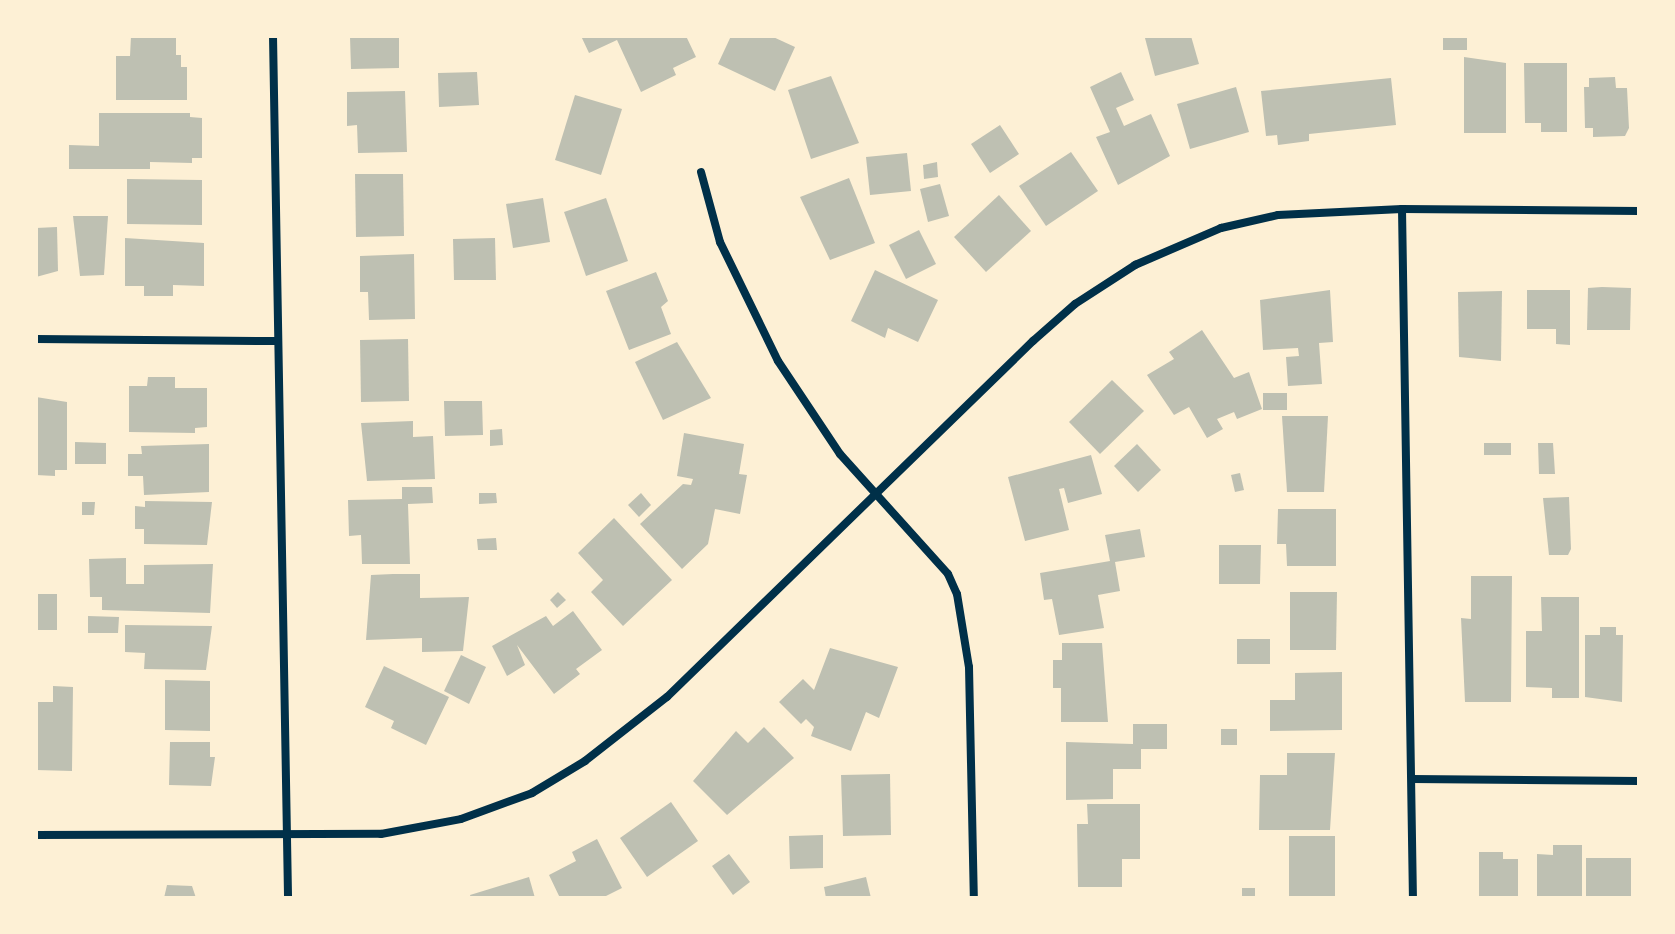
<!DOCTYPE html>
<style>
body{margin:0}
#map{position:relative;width:1675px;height:934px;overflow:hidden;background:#fdf0d5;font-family:"DejaVu Sans",sans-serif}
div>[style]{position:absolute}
.building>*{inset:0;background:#bec0b2}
.minor>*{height:8px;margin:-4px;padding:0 4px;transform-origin:4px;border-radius:4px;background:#003049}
span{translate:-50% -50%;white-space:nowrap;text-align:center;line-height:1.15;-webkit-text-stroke:8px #fdf0d5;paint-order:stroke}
.frame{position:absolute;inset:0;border:38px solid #fdf0d5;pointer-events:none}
</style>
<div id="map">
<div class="building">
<div style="clip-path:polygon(131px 36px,176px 36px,176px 55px,181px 55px,181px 67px,187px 67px,187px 100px,116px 100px,116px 56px,130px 56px)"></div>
<div style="clip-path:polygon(350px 36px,399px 36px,399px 68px,351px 69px)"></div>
<div style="clip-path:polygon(581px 36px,686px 36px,696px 57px,673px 68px,676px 75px,641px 92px,617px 40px,589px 53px)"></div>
<div style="clip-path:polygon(731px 36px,771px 36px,795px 47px,775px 91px,718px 64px)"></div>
<div style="clip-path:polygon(1191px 36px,1199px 64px,1155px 76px,1145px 38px)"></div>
<div style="clip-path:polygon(1443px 36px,1467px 36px,1467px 50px,1443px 50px)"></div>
<div style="clip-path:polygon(1464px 57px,1506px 63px,1506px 133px,1464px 133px)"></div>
<div style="clip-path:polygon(1524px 63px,1567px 63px,1567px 132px,1541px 132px,1541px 123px,1525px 123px)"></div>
<div style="clip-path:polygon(477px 72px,479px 105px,439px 107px,438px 73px)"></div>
<div style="clip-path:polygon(1121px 72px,1134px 100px,1116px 108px,1124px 126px,1151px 114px,1170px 156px,1118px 185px,1096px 137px,1110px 132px,1090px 87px)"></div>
<div style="clip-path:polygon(831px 76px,859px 143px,811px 159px,788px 90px)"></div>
<div style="clip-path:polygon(1615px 77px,1616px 88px,1627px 88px,1629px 128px,1625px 136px,1593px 137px,1593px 128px,1585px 128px,1584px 87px,1589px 87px,1589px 78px)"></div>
<div style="clip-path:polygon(1391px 78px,1396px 125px,1309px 134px,1309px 141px,1278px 145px,1277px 135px,1266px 136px,1261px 91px)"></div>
<div style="clip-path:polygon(1236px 87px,1249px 132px,1190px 149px,1177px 104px)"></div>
<div style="clip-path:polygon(405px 91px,407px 152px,358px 153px,357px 125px,347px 126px,347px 92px)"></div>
<div style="clip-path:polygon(575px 95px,622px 109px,601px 175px,555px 160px)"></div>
<div style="clip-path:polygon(99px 113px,190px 113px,190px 117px,202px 118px,202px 158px,192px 158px,192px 163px,150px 162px,150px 169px,69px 169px,69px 145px,99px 146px)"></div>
<div style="clip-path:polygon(1000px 125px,1019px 154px,990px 173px,971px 144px)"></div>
<div style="clip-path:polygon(1071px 152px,1098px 191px,1046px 226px,1019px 186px)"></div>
<div style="clip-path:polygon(907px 153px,911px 191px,870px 195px,866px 157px)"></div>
<div style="clip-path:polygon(937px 162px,938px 177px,924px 179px,923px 165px)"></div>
<div style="clip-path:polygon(355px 174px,403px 174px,404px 236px,356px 237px)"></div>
<div style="clip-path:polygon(849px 178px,875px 243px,830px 260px,800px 197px)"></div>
<div style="clip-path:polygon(127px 179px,202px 180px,202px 225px,127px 224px)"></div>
<div style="clip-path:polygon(940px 184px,949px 216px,928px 222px,920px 189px)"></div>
<div style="clip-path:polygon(999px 195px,1031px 231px,986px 272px,954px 237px)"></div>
<div style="clip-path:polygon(543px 198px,550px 242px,513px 248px,506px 204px)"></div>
<div style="clip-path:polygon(606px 198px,628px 261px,586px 276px,564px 212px)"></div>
<div style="clip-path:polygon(73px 216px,108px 216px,104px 275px,80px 276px)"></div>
<div style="clip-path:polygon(57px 227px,58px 271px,36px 277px,36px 228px)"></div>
<div style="clip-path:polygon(919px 230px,936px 264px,906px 279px,889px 245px)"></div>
<div style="clip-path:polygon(125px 238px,204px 243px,204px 286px,173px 285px,173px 296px,144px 296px,144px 286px,125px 286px)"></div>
<div style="clip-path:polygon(495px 238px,496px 280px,454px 280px,453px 239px)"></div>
<div style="clip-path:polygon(414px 254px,415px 319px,369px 320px,368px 292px,360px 292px,360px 256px)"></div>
<div style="clip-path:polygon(875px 270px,938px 300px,918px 342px,888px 328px,885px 338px,851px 321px)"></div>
<div style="clip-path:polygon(656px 272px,668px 301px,661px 307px,671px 334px,629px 350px,606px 291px)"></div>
<div style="clip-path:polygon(1602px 287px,1631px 288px,1630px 330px,1587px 330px,1588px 288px)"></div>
<div style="clip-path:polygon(1330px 290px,1333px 342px,1319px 343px,1322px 384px,1288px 386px,1286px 357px,1299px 356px,1298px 348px,1263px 350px,1260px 300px)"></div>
<div style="clip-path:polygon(1527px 290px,1570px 290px,1570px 345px,1556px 344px,1556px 329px,1527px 329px)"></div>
<div style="clip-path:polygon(1502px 291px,1501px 361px,1459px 357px,1458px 292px)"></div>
<div style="clip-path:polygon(1202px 330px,1234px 378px,1249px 372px,1262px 409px,1237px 419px,1234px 412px,1217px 419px,1223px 429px,1207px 438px,1189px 407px,1174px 415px,1147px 375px,1174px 359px,1169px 352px)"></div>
<div style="clip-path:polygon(408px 339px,409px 401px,361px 402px,360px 340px)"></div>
<div style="clip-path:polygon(677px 342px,711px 398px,663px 420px,635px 362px)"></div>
<div style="clip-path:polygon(148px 377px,175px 377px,175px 388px,207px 388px,207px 427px,195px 428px,195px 433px,129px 432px,129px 386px,147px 386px)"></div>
<div style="clip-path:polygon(1112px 380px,1144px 411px,1100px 454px,1069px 422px)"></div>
<div style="clip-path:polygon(1263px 393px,1287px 393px,1287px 410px,1263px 410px)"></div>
<div style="clip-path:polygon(36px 397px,67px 402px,67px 470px,55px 470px,55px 476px,36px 475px)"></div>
<div style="clip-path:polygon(444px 401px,482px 401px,483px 435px,445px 436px)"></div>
<div style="clip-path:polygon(1282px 416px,1328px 416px,1324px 492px,1287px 492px)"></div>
<div style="clip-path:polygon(413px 421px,413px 437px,433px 436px,435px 479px,367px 481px,361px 423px)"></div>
<div style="clip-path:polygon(502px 429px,503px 445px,490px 446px,490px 430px)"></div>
<div style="clip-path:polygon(684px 433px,744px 444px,739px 474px,747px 475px,740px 514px,715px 509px,708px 544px,682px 569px,640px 524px,683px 484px,691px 485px,693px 479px,677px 476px)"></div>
<div style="clip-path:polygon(75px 442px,106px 443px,106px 464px,75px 464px)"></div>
<div style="clip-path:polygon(1484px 443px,1511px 443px,1511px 455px,1484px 455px)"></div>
<div style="clip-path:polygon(1538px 443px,1553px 443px,1555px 474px,1539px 474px)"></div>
<div style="clip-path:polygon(209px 444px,209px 492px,144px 495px,143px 476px,128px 476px,128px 454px,142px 454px,141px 446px)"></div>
<div style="clip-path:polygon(1137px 444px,1161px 470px,1138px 492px,1114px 466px)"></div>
<div style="clip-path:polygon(1091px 455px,1102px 494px,1068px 503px,1064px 488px,1059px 489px,1069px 530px,1025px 541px,1008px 477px)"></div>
<div style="clip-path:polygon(1240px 473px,1244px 490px,1235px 492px,1231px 475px)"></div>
<div style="clip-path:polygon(402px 487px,432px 487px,433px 503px,408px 504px,410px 564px,362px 564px,361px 535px,349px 536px,348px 500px,402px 499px)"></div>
<div style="clip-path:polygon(479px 493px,496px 493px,497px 503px,479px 504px)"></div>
<div style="clip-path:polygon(641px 493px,651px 505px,639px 517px,628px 505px)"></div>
<div style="clip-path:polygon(1569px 497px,1571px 549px,1568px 555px,1549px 555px,1543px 498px)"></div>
<div style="clip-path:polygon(145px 501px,212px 502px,207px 545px,144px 544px,144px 529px,135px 529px,135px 506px,145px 507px)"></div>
<div style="clip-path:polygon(82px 502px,95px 502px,94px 515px,82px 515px)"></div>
<div style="clip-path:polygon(1278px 509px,1336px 509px,1336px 566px,1287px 566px,1286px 544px,1277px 544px)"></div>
<div style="clip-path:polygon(614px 518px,672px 580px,623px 626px,591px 592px,603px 580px,578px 553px)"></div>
<div style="clip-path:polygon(1140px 529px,1145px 557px,1115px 562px,1120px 591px,1098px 595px,1104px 628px,1059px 635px,1052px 599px,1044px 600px,1040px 573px,1110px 561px,1105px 535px)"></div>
<div style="clip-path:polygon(496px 538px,497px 550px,478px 550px,477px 539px)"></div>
<div style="clip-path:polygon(1219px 545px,1261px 545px,1260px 584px,1219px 584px)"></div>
<div style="clip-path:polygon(126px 558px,126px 584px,144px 584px,144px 565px,213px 564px,210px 613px,102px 610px,102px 597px,90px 597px,89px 559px)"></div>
<div style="clip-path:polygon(393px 574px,420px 574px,420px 598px,469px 597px,463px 651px,422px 652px,422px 638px,366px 640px,371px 575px)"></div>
<div style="clip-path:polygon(1471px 576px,1512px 576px,1511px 702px,1465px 702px,1461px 618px,1471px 619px)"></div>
<div style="clip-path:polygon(558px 592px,566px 600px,557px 608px,550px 600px)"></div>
<div style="clip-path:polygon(1290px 592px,1337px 592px,1336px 650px,1290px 650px)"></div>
<div style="clip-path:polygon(36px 594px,57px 594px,57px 630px,36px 630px)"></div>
<div style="clip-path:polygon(1541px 597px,1579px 597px,1579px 698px,1552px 698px,1552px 688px,1526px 687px,1526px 631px,1542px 631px)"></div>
<div style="clip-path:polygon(573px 611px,602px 650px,576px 669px,580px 674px,554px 694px,517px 645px,525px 665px,507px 676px,492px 646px,546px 616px,553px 626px)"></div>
<div style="clip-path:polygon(88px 616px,119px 617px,118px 633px,88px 633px)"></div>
<div style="clip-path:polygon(125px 625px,212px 626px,206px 670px,144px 669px,145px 653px,125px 652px)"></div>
<div style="clip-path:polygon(1600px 627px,1616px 627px,1616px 635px,1623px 635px,1622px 702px,1585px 697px,1585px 635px,1600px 635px)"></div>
<div style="clip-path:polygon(1237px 639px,1270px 639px,1270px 664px,1237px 664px)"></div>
<div style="clip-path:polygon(1062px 643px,1102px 643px,1108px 722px,1061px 722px,1061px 688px,1053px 688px,1053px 660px,1062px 660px)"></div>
<div style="clip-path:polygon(830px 648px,898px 667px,879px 718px,866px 712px,851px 751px,811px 736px,814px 727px,806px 719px,801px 724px,779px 702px,803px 679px,814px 690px)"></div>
<div style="clip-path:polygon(461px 655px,486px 667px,469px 704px,444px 691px)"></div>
<div style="clip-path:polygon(384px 666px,449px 697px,426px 745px,391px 728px,394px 721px,365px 707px)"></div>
<div style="clip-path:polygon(1342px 672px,1342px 730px,1270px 731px,1270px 700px,1295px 700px,1295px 673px)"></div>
<div style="clip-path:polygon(165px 680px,210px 681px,210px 731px,165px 730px)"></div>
<div style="clip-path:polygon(53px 686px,73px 687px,72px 771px,36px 770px,36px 702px,53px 702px)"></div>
<div style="clip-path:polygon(1133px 724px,1167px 724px,1167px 749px,1141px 749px,1141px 769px,1113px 769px,1113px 799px,1066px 800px,1066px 742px,1133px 744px)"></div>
<div style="clip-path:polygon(764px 727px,794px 758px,727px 815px,693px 781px,736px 731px,748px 743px)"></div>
<div style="clip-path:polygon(1221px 729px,1237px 729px,1237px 745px,1221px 745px)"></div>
<div style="clip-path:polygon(170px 742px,210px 742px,210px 757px,215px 757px,211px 786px,169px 785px)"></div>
<div style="clip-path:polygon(1287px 753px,1335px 753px,1330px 830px,1259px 830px,1260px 775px,1287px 775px)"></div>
<div style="clip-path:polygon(890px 774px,891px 835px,843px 836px,841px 775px)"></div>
<div style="clip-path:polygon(671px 802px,698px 841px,647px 877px,620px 838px)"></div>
<div style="clip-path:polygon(1087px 804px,1140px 804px,1140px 859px,1122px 859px,1122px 887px,1078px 887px,1077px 824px,1088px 824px)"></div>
<div style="clip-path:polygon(823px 835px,823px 868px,790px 869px,789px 836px)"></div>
<div style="clip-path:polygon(1289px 836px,1335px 836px,1335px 898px,1289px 898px)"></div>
<div style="clip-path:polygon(597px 839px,622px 888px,602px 898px,560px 898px,549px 875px,576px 861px,572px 852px)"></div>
<div style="clip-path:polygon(1553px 845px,1582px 845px,1582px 898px,1537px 898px,1537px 854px,1553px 855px)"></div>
<div style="clip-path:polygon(1479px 852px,1503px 852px,1503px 859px,1518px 859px,1518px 898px,1479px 898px)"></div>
<div style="clip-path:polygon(729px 854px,750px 882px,733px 895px,712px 866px)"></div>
<div style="clip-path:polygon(1586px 858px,1631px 858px,1631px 898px,1586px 898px)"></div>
<div style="clip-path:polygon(529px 877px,535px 898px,471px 898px,470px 895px)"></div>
<div style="clip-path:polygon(866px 877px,871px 898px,826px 898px,824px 887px)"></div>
<div style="clip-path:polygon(167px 885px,192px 886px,196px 898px,164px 898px)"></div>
<div style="clip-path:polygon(1242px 888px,1255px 888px,1255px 898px,1242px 898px)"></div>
</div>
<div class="minor">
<div style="left:273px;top:36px;width:862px;rotate:89deg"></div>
<div style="left:701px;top:172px;width:73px;rotate:74.8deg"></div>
<div style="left:720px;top:242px;width:132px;rotate:64deg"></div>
<div style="left:778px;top:361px;width:112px;rotate:56.3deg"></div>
<div style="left:840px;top:454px;width:161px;rotate:48deg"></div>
<div style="left:948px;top:574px;width:22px;rotate:66deg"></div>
<div style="left:957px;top:594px;width:74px;rotate:80.7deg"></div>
<div style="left:969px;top:667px;width:231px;rotate:88.8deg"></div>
<div style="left:1402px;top:209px;width:689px;rotate:89.09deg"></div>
<div style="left:36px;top:339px;width:240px;rotate:0.5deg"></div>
<div style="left:1412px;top:779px;width:227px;rotate:0.5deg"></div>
<div style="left:36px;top:835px;width:345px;rotate:-0.2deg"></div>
<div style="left:381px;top:834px;width:81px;rotate:-10.6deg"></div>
<div style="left:461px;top:819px;width:76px;rotate:-20.1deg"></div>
<div style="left:532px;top:793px;width:62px;rotate:-31.1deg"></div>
<div style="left:585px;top:761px;width:104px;rotate:-38deg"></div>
<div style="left:667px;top:697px;width:511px;rotate:-44.21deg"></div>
<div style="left:1033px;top:341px;width:56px;rotate:-41.4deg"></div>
<div style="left:1075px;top:304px;width:72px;rotate:-33deg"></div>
<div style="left:1135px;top:265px;width:94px;rotate:-23.3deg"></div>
<div style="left:1221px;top:228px;width:58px;rotate:-12.8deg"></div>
<div style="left:1278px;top:215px;width:124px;rotate:-2.8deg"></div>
<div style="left:1402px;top:209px;width:237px;rotate:0.5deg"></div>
</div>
<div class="frame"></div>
</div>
